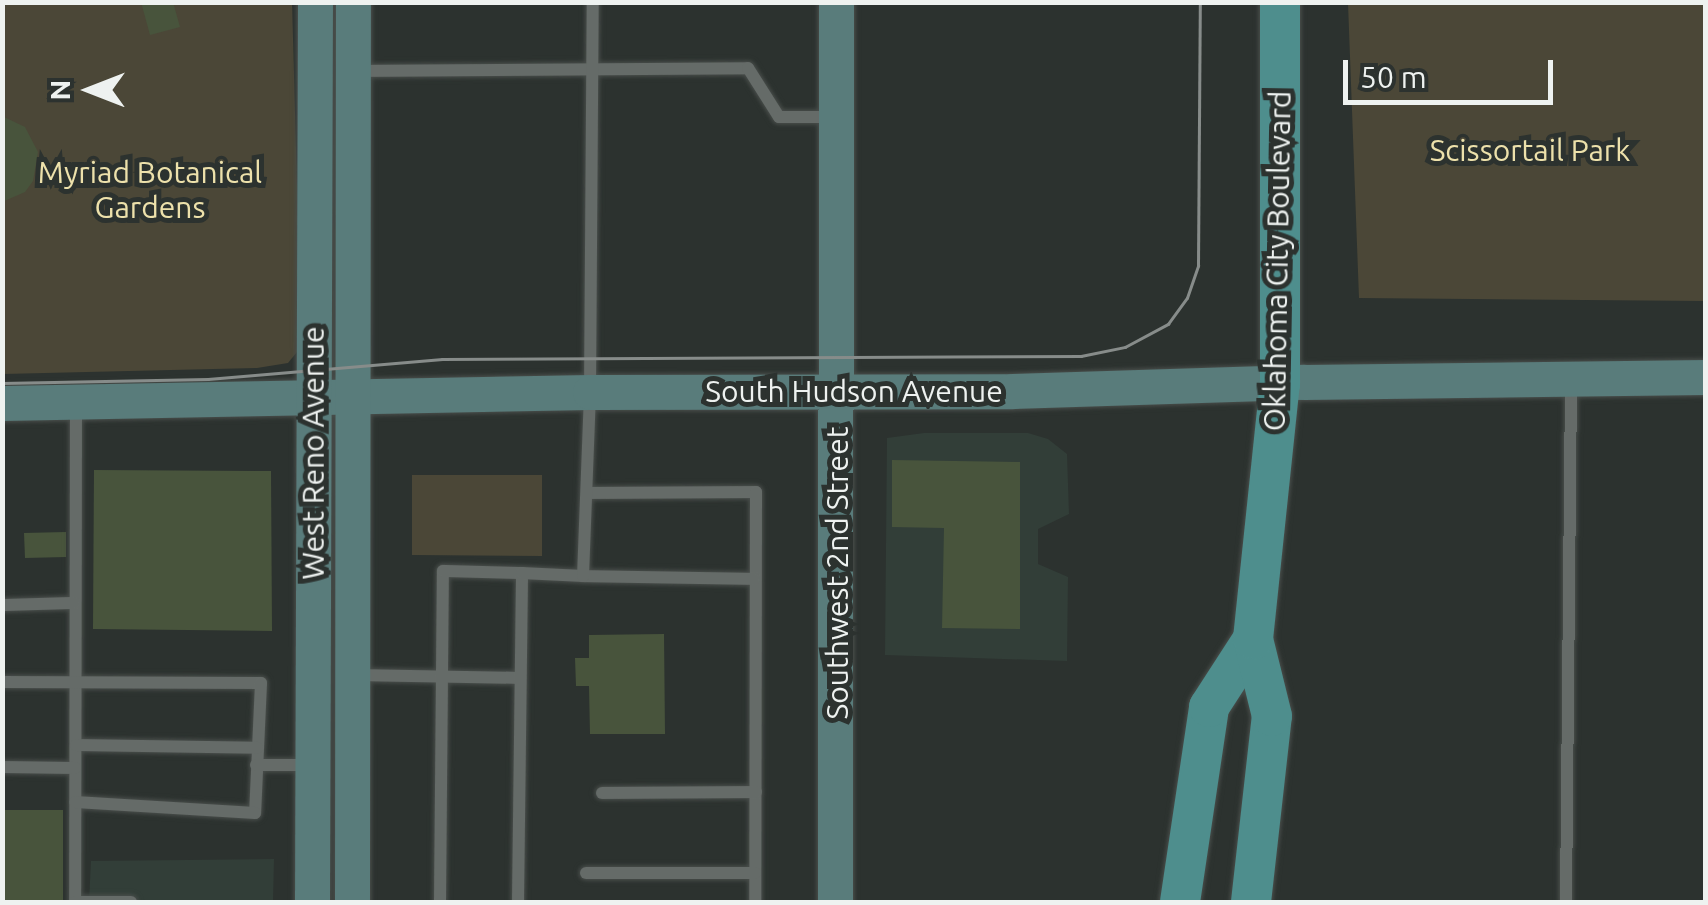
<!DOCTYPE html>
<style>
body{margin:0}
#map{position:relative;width:1708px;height:905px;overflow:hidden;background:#2c322f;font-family:Ubuntu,sans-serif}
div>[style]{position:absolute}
.built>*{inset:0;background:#323e38}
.green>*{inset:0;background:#4b4737}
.building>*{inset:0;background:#48543c}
.roads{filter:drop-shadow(0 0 2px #494e4b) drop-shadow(0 0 2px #494e4b)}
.lane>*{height:12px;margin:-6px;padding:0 6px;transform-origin:6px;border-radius:6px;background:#656b68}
.secondary>*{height:35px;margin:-17.5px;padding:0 17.5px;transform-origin:17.5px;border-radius:17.5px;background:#597c7b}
.primary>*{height:40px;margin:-20px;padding:0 20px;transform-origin:20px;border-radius:20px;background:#4e8e8d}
.tram>*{height:2.5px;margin:-1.25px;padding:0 1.25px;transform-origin:1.25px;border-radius:1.25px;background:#878c8a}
span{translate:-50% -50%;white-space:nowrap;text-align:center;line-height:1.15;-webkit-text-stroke:10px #2c322f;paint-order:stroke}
.park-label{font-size:30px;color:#ede1ab}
.street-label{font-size:30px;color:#eef2f0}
.frame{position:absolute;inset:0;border:5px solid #eef2f0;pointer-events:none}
.north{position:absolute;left:40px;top:40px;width:100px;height:100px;-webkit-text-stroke:8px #2c322f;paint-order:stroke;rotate:270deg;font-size:28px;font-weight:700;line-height:40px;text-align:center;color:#eef2f0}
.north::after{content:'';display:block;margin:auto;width:35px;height:45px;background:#eef2f0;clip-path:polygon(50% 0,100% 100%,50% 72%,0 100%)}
.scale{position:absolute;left:1343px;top:60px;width:210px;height:45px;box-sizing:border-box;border:5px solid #eef2f0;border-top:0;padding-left:12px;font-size:30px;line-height:35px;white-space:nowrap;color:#eef2f0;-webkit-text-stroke:8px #2c322f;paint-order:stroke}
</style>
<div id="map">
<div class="built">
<div style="clip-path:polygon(924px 433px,1028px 433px,1048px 439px,1067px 454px,1069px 514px,1038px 529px,1038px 564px,1068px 577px,1067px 661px,885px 655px,887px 438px)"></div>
<div style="clip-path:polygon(274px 859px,273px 902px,89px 902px,91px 861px)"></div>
</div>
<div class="green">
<div style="clip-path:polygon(2px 3px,292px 3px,300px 291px,297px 352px,288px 363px,257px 368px,3px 374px)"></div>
<div style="clip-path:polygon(1348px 3px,1705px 3px,1705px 301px,1359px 298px)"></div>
<div style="clip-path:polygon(412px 475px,542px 475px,542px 556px,412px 555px)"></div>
</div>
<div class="building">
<div style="clip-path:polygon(141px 2px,173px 2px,180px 27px,150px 35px)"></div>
<div style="clip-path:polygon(2px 116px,25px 127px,38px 152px,33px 181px,25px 192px,2px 202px)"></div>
<div style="clip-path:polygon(892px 460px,1020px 462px,1020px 629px,942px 628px,944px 528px,892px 527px)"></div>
<div style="clip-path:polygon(94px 470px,271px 471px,272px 631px,93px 629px)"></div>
<div style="clip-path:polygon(66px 532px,66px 557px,25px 558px,24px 533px)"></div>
<div style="clip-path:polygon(664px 634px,665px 734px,590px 734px,589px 686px,576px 686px,575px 658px,589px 658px,589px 635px)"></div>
<div style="clip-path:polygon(2px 810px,63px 810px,63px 902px,2px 902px)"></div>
</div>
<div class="roads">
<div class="lane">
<div style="left:355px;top:71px;width:393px;rotate:-0.4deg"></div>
<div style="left:748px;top:68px;width:58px;rotate:57.7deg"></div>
<div style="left:779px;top:117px;width:55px"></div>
<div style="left:76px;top:405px;width:497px;rotate:90.1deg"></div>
<div style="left:75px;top:902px;width:56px"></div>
<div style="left:588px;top:493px;width:168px;rotate:-0.3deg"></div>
<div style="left:756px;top:492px;width:410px;rotate:90.1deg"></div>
<div style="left:583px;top:576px;width:171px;rotate:1deg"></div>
<div style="left:2px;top:605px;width:72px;rotate:-1.6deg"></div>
<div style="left:355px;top:675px;width:165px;rotate:1deg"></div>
<div style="left:2px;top:682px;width:259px;rotate:0.2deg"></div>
<div style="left:261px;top:683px;width:130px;rotate:92.6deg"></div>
<div style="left:255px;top:813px;width:180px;rotate:-176.5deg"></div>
<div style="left:76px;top:745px;width:181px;rotate:0.9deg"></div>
<div style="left:256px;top:765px;width:52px"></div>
<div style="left:2px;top:767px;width:73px;rotate:0.8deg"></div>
<div style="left:602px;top:793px;width:154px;rotate:-0.4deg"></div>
<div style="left:586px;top:873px;width:169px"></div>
<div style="left:440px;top:902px;width:331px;rotate:-89.5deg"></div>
<div style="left:443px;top:571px;width:79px;rotate:1.5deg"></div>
<div style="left:518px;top:902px;width:329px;rotate:-89.3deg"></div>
<div style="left:522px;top:573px;width:61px;rotate:2.8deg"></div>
<div style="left:583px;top:576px;width:184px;rotate:-87.8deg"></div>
<div style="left:590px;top:392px;width:390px;rotate:-89.6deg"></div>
<div style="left:1566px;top:902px;width:522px;rotate:-89.45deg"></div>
</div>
<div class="secondary">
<div style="left:2px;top:403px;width:588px;rotate:-1.07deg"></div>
<div style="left:590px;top:392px;width:422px;rotate:-0.1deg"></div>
<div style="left:1012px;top:391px;width:292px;rotate:-1.8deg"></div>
<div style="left:1304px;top:382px;width:402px;rotate:-0.7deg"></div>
<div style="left:312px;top:902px;width:900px;rotate:-89.81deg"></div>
<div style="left:352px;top:902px;width:900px;rotate:-89.94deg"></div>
<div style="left:835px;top:902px;width:900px;rotate:-89.94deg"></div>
</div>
<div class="primary">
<div style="left:1180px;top:902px;width:197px;rotate:-81.5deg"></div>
<div style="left:1209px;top:707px;width:81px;rotate:-57.1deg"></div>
<div style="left:1251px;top:902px;width:187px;rotate:-83.6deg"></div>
<div style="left:1272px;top:716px;width:79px;rotate:-103.9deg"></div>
<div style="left:1253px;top:639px;width:256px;rotate:-84deg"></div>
<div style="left:1280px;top:384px;width:382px;rotate:-90deg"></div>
</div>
</div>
<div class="tram">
<div style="left:2px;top:383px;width:206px;rotate:-1.1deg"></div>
<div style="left:208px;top:379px;width:235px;rotate:-4.9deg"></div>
<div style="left:442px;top:359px;width:639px;rotate:-0.27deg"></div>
<div style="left:1081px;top:356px;width:45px;rotate:-11.6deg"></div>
<div style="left:1125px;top:347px;width:49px;rotate:-28.1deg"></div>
<div style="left:1168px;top:324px;width:32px;rotate:-54deg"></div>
<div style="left:1187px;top:298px;width:34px;rotate:-71deg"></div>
<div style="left:1198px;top:266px;width:264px;rotate:-89.6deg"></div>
</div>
<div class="park-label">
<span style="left:1530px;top:150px">Scissortail Park</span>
<span style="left:150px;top:189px">Myriad Botanical<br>Gardens</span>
</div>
<div class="street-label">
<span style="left:1277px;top:261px;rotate:-89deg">Oklahoma City Boulevard</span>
<span style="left:854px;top:391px">South Hudson Avenue</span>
<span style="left:313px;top:453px;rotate:-90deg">West Reno Avenue</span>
<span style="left:837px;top:573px;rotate:-90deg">Southwest 2nd Street</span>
</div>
<div class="frame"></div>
<div class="north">N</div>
<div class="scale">50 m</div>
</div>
